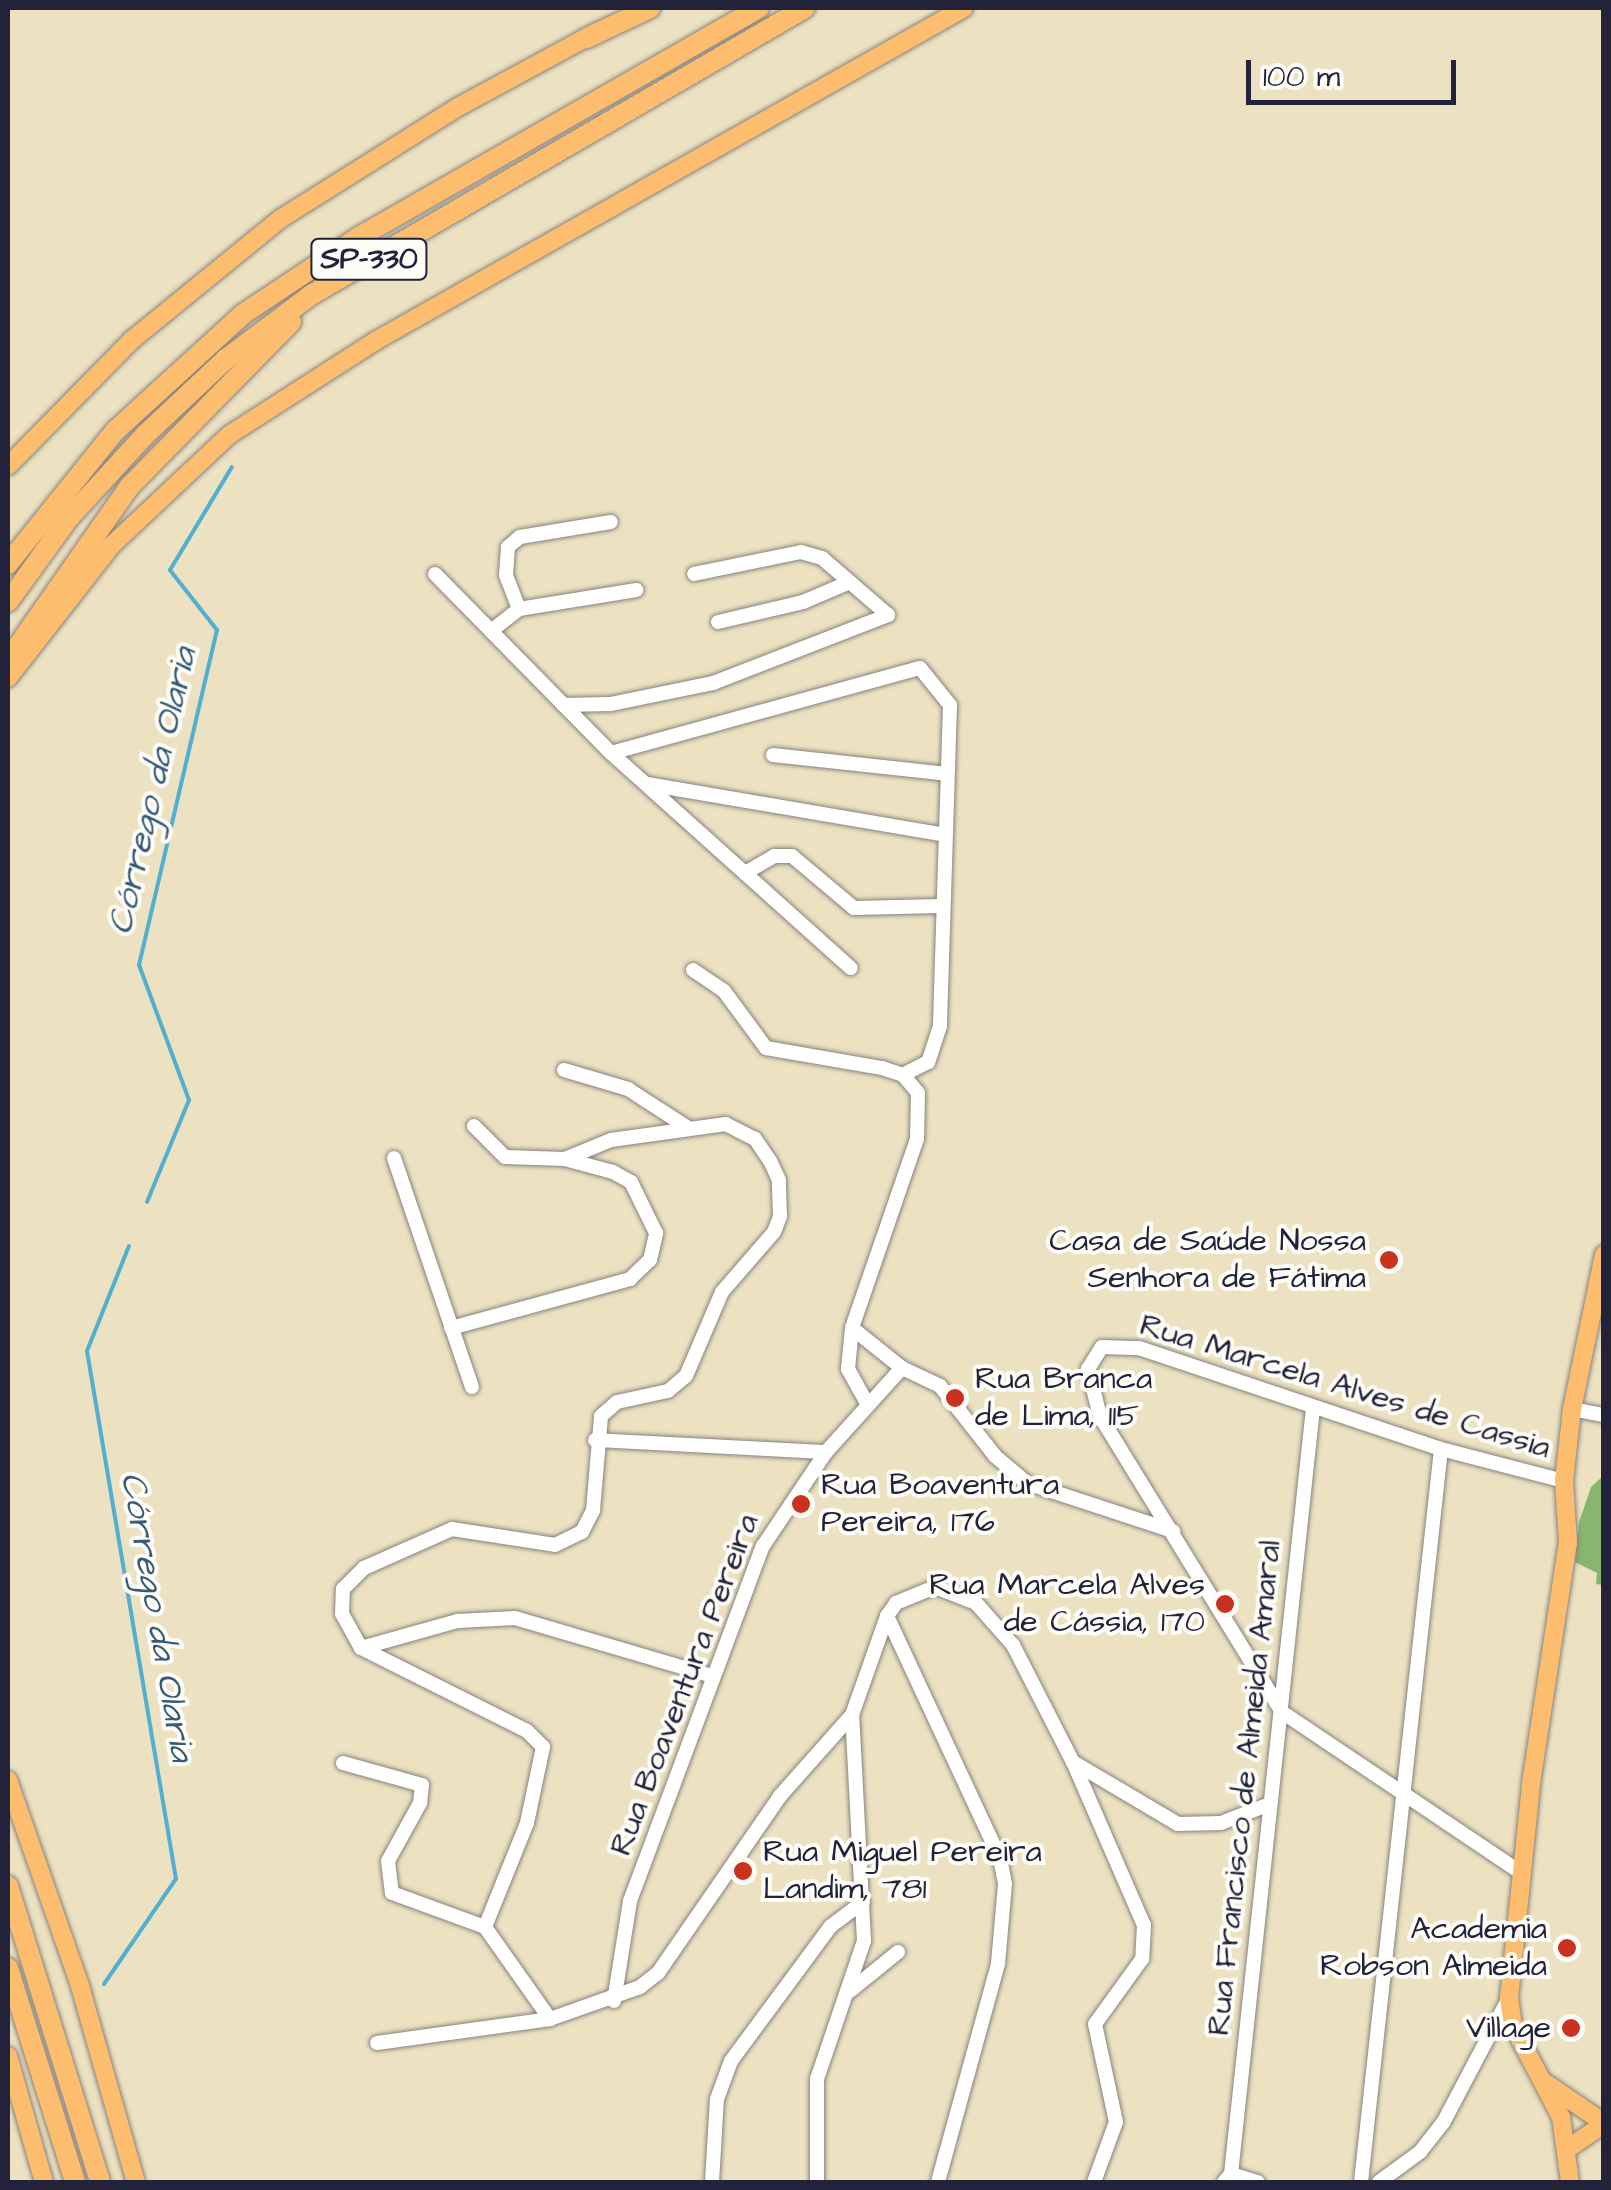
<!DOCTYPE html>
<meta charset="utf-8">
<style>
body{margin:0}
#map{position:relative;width:1611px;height:2190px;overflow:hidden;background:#ece2c2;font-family:"Architects Daughter",sans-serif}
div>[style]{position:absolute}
.forest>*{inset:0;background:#87b66e}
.stream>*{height:4px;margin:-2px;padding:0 2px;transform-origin:2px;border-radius:2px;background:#52afd0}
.roads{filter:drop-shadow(0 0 2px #87827e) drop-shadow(0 0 2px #87827e)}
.minor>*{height:14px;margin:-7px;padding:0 7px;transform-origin:7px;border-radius:7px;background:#fff}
.major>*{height:18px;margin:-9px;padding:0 9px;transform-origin:9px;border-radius:9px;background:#fcbd6f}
.highway>*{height:20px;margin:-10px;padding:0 10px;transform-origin:10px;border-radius:10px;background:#fcbd6f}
.dots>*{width:28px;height:28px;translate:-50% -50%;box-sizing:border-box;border:5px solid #fdfcf7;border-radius:50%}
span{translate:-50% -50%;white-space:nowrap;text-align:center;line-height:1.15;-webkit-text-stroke:8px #fdfcf7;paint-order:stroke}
.shield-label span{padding:2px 8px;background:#fdfcf7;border:2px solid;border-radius:8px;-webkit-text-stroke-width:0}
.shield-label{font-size:30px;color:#22223b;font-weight:700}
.poi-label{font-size:32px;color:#22223b}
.right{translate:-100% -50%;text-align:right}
.left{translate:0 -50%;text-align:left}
.street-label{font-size:32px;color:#22223b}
.water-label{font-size:35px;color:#355a77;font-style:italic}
.frame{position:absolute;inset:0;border:10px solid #22223b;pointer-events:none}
.scale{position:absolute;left:1246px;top:60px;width:210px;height:45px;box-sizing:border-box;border:5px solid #22223b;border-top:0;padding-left:12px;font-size:30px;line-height:35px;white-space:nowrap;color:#22223b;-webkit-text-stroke:8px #fdfcf7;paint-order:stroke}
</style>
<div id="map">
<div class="forest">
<div style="clip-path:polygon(1603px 1476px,1603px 1585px,1596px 1584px,1597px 1573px,1575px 1562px,1579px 1522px,1591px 1487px)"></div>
</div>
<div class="stream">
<div style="left:147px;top:1202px;width:110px;rotate:-67.6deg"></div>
<div style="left:189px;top:1100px;width:144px;rotate:-110.3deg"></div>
<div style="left:139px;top:965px;width:344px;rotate:-76.9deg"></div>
<div style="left:217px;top:630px;width:76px;rotate:-128.1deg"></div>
<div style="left:170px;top:570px;width:120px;rotate:-59deg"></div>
<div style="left:104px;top:1984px;width:127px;rotate:-55.6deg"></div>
<div style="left:176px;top:1879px;width:535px;rotate:-99.57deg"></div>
<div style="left:87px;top:1351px;width:113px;rotate:-68.2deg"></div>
</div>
<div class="roads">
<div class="minor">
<div style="left:435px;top:574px;width:251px;rotate:45.5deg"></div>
<div style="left:611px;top:753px;width:322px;rotate:41.9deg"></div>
<div style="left:519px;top:609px;width:36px;rotate:-111deg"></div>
<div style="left:506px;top:575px;width:28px;rotate:-86deg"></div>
<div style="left:508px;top:547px;width:16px;rotate:-40deg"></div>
<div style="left:520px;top:537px;width:92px;rotate:-9.4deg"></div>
<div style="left:718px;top:622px;width:87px;rotate:-13.2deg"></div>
<div style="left:803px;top:602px;width:51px;rotate:-23.1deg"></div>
<div style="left:491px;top:631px;width:36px;rotate:-38deg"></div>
<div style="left:519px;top:609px;width:119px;rotate:-9.2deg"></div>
<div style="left:563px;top:705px;width:48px;rotate:-1.2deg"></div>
<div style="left:611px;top:704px;width:104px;rotate:-11.6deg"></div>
<div style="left:713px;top:683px;width:188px;rotate:-21.2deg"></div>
<div style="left:888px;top:615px;width:87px;rotate:-139.2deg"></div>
<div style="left:822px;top:558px;width:22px;rotate:-164deg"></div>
<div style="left:801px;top:552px;width:109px;rotate:168.4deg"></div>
<div style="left:611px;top:753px;width:320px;rotate:-15.4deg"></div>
<div style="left:920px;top:668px;width:48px;rotate:51deg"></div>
<div style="left:950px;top:705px;width:321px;rotate:91.8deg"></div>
<div style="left:940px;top:1026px;width:38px;rotate:108deg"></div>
<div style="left:928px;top:1062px;width:28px;rotate:153deg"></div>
<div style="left:773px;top:755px;width:175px;rotate:6.2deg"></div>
<div style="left:647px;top:784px;width:301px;rotate:9.7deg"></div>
<div style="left:745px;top:873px;width:34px;rotate:-30deg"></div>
<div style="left:774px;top:856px;width:18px"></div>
<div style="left:792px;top:856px;width:81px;rotate:40deg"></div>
<div style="left:854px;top:908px;width:86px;rotate:-1.3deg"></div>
<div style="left:693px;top:970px;width:37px;rotate:34deg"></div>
<div style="left:724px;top:991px;width:71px;rotate:53.6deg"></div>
<div style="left:766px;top:1048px;width:118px;rotate:9.8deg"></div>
<div style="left:882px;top:1068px;width:22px;rotate:18deg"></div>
<div style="left:903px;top:1075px;width:23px;rotate:50deg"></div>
<div style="left:918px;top:1093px;width:46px;rotate:91.2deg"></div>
<div style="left:917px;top:1139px;width:200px;rotate:109deg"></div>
<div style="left:852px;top:1328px;width:64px;rotate:38.7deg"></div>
<div style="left:902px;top:1368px;width:42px;rotate:25.3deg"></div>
<div style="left:940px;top:1386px;width:89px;rotate:51.8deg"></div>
<div style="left:995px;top:1456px;width:42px;rotate:40.2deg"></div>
<div style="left:1027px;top:1483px;width:154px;rotate:18.2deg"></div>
<div style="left:564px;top:1070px;width:67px;rotate:16.5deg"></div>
<div style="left:628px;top:1089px;width:72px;rotate:33deg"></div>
<div style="left:394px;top:1158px;width:242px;rotate:71.2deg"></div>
<div style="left:451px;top:1328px;width:186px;rotate:-15.3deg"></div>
<div style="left:630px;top:1279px;width:28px;rotate:-44deg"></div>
<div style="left:650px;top:1260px;width:28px;rotate:-77deg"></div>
<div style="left:656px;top:1233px;width:57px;rotate:-116.1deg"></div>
<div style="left:631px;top:1182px;width:21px;rotate:-151deg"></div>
<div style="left:613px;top:1172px;width:50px;rotate:-164.8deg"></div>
<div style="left:565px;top:1159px;width:60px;rotate:-178.1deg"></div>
<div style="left:505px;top:1157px;width:44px;rotate:-135deg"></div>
<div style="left:852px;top:1328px;width:41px;rotate:95.6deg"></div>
<div style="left:848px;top:1369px;width:38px;rotate:61deg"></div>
<div style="left:1572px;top:1409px;width:33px;rotate:11deg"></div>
<div style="left:595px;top:1440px;width:231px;rotate:3deg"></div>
<div style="left:887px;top:1616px;width:267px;rotate:65deg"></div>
<div style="left:1000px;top:1858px;width:26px;rotate:79deg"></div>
<div style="left:1005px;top:1884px;width:80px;rotate:95deg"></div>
<div style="left:998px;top:1964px;width:226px;rotate:105.4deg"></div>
<div style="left:361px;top:1648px;width:101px;rotate:-15.6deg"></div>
<div style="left:458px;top:1621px;width:57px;rotate:-3deg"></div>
<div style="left:515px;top:1618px;width:205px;rotate:16.4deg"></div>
<div style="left:1073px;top:1762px;width:122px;rotate:30.6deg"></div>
<div style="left:1178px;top:1824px;width:43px;rotate:-1.3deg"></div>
<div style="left:1221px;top:1823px;width:53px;rotate:-21.2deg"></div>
<div style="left:343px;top:1763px;width:82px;rotate:15.6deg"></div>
<div style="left:422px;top:1785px;width:18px;rotate:96deg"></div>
<div style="left:420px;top:1803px;width:66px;rotate:118.9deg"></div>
<div style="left:388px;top:1861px;width:32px;rotate:83deg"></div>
<div style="left:392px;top:1893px;width:99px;rotate:20.1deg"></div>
<div style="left:485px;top:1927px;width:113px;rotate:54.8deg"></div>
<div style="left:1520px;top:1872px;width:287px;rotate:-146.1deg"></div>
<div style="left:1282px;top:1712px;width:347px;rotate:-121.6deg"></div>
<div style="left:1100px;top:1416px;width:49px;rotate:-104.3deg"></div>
<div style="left:1088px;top:1369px;width:26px;rotate:-58deg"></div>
<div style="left:1102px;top:1347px;width:37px;rotate:2deg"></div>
<div style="left:1139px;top:1348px;width:318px;rotate:18.5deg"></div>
<div style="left:1441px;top:1449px;width:127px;rotate:14.6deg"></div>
<div style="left:485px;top:1927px;width:112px;rotate:-68deg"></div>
<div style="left:527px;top:1823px;width:78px;rotate:-78.1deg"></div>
<div style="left:543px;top:1747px;width:23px;rotate:-135deg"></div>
<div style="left:527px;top:1731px;width:186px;rotate:-153.4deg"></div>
<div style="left:361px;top:1648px;width:39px;rotate:-119deg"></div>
<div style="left:342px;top:1614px;width:25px;rotate:-88deg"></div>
<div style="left:343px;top:1589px;width:30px;rotate:-45deg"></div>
<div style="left:364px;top:1568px;width:96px;rotate:-23.9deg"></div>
<div style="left:452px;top:1529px;width:104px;rotate:8.8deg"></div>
<div style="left:555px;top:1545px;width:30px;rotate:-26deg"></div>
<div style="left:582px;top:1532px;width:25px;rotate:-63deg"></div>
<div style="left:593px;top:1510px;width:94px;rotate:-85.1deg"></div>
<div style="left:601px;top:1416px;width:21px;rotate:-41deg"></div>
<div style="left:617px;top:1402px;width:52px;rotate:-12.2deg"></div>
<div style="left:668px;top:1391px;width:23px;rotate:-40deg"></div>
<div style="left:686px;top:1376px;width:91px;rotate:-66.8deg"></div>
<div style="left:722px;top:1292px;width:79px;rotate:-49.1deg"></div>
<div style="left:774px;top:1232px;width:17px;rotate:-69deg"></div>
<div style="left:780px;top:1216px;width:36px;rotate:-92deg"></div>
<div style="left:779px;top:1180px;width:21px;rotate:-115deg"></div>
<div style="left:770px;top:1161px;width:27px;rotate:-124deg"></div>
<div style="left:755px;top:1139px;width:33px;rotate:-153deg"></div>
<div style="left:726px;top:1124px;width:116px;rotate:172.1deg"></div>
<div style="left:611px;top:1140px;width:50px;rotate:157.6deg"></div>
<div style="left:850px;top:1991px;width:62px;rotate:-39.1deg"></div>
<div style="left:614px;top:2001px;width:101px;rotate:-80.9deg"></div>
<div style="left:630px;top:1901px;width:379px;rotate:-69.5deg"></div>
<div style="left:763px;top:1546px;width:113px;rotate:-56.2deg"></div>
<div style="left:826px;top:1452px;width:113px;rotate:-47.9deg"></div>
<div style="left:377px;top:2043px;width:175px;rotate:-7.9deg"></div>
<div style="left:550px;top:2019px;width:96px;rotate:-19.6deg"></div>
<div style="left:640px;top:1987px;width:23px;rotate:-38deg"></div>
<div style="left:658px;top:1973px;width:215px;rotate:-55.4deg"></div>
<div style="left:780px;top:1796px;width:108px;rotate:-48.4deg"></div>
<div style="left:1231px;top:2174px;width:770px;rotate:-83.89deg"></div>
<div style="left:712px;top:2182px;width:83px;rotate:-86.6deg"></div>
<div style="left:717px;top:2099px;width:40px;rotate:-69.8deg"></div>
<div style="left:731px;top:2061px;width:168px;rotate:-53.5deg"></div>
<div style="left:831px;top:1926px;width:40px;rotate:-37deg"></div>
<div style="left:817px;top:2182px;width:103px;rotate:-90deg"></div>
<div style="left:817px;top:2079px;width:146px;rotate:-71.2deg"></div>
<div style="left:864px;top:1941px;width:226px;rotate:-93deg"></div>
<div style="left:852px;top:1715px;width:105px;rotate:-70.5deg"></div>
<div style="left:887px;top:1616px;width:16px;rotate:-55deg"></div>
<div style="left:896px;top:1603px;width:42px;rotate:-22.3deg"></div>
<div style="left:935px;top:1587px;width:44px;rotate:21.3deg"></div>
<div style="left:976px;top:1603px;width:56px;rotate:48.6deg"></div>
<div style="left:1013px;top:1645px;width:131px;rotate:62.9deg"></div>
<div style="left:1073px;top:1762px;width:178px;rotate:66.5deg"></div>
<div style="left:1144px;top:1925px;width:34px;rotate:93deg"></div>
<div style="left:1142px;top:1959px;width:80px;rotate:125.9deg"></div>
<div style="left:1095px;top:2024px;width:100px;rotate:77.9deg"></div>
<div style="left:1116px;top:2122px;width:64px;rotate:110.1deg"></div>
<div style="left:1224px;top:2182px;width:11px;rotate:-49deg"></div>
<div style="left:1231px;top:2174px;width:28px;rotate:17deg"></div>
<div style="left:1361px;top:2182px;width:737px;rotate:-83.77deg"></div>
<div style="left:1379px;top:2182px;width:51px;rotate:-36.2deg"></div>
<div style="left:1420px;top:2152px;width:37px;rotate:-52deg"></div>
<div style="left:1443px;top:2123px;width:141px;rotate:-62.2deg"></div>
</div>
<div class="major">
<div style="left:8px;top:466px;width:178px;rotate:-45.5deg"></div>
<div style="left:133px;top:339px;width:190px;rotate:-39.2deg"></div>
<div style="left:280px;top:219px;width:210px;rotate:-32.2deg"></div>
<div style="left:458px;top:107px;width:156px;rotate:-28.4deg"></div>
<div style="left:8px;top:678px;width:169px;rotate:-52deg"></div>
<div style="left:112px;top:545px;width:161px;rotate:-43.2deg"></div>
<div style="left:229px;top:435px;width:176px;rotate:-32.7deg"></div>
<div style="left:377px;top:340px;width:674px;rotate:-29.49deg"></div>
<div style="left:8px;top:1780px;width:218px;rotate:70.7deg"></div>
<div style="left:80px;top:1986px;width:204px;rotate:74.1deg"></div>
<div style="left:8px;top:2056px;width:131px;rotate:74.1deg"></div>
<div style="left:1547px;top:2084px;width:69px;rotate:34.4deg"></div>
<div style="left:1570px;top:2147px;width:41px;rotate:-34.1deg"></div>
<div style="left:1570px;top:2182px;width:66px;rotate:-97.9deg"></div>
<div style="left:1561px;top:2117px;width:103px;rotate:-117.8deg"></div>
<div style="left:1513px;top:2026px;width:28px;rotate:-98deg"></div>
<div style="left:1509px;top:1998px;width:222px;rotate:-84.1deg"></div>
<div style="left:1532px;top:1777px;width:237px;rotate:-81.3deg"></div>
<div style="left:1568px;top:1543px;width:62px;rotate:-93.7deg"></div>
<div style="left:1564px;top:1481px;width:72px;rotate:-83.7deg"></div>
<div style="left:1572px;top:1409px;width:158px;rotate:-78.3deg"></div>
</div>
<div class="highway">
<div style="left:587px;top:38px;width:70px;rotate:-25.5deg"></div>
<div style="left:8px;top:564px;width:171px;rotate:-51.2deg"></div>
<div style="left:115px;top:431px;width:173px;rotate:-42.4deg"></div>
<div style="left:243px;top:314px;width:139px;rotate:-33.6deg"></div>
<div style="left:359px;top:237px;width:461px;rotate:-29.8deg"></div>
<div style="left:8px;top:602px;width:102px;rotate:-54.1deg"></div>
<div style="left:68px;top:519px;width:115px;rotate:-47.5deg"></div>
<div style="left:146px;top:434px;width:110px;rotate:-43.2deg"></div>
<div style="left:226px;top:359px;width:106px;rotate:-37deg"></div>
<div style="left:311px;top:295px;width:571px;rotate:-30.16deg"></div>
<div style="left:8px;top:660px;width:213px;rotate:-55deg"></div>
<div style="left:130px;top:486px;width:230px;rotate:-45.5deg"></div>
<div style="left:8px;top:1886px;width:310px;rotate:72.7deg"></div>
<div style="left:8px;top:1968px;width:224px;rotate:72.6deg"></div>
</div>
</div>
<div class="dots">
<div style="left:1389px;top:1260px;background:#c8321e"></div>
<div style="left:955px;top:1398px;background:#c8321e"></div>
<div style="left:801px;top:1504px;background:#c8321e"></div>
<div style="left:1225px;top:1604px;background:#c8321e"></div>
<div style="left:743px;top:1871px;background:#c8321e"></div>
<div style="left:1567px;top:1948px;background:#c8321e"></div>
<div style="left:1571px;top:2028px;background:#c8321e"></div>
</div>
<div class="shield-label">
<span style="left:369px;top:259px">SP-330</span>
</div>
<div class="poi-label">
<span class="right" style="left:1366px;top:1260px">Casa de Saúde Nossa<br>Senhora de Fátima</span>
<span class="left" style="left:975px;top:1398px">Rua Branca<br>de Lima, 115</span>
<span class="left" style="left:821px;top:1504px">Rua Boaventura<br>Pereira, 176</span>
<span class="right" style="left:1205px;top:1604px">Rua Marcela Alves<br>de Cássia, 170</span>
<span class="left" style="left:763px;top:1871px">Rua Miguel Pereira<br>Landim, 781</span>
<span class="right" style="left:1547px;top:1948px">Academia<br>Robson Almeida</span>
<span class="right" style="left:1551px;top:2028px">Village</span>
</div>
<div class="street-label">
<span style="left:1345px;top:1387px;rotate:17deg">Rua Marcela Alves de Cassia</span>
<span style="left:685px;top:1685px;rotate:-69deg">Rua Boaventura Pereira</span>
<span style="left:1245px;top:1788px;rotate:-84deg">Rua Francisco de Almeida Amaral</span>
</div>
<div class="water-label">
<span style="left:153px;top:791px;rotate:-77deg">Córrego da Olaria</span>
<span style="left:157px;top:1617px;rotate:80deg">Córrego da Olaria</span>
</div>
<div class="frame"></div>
<div class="scale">100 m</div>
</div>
